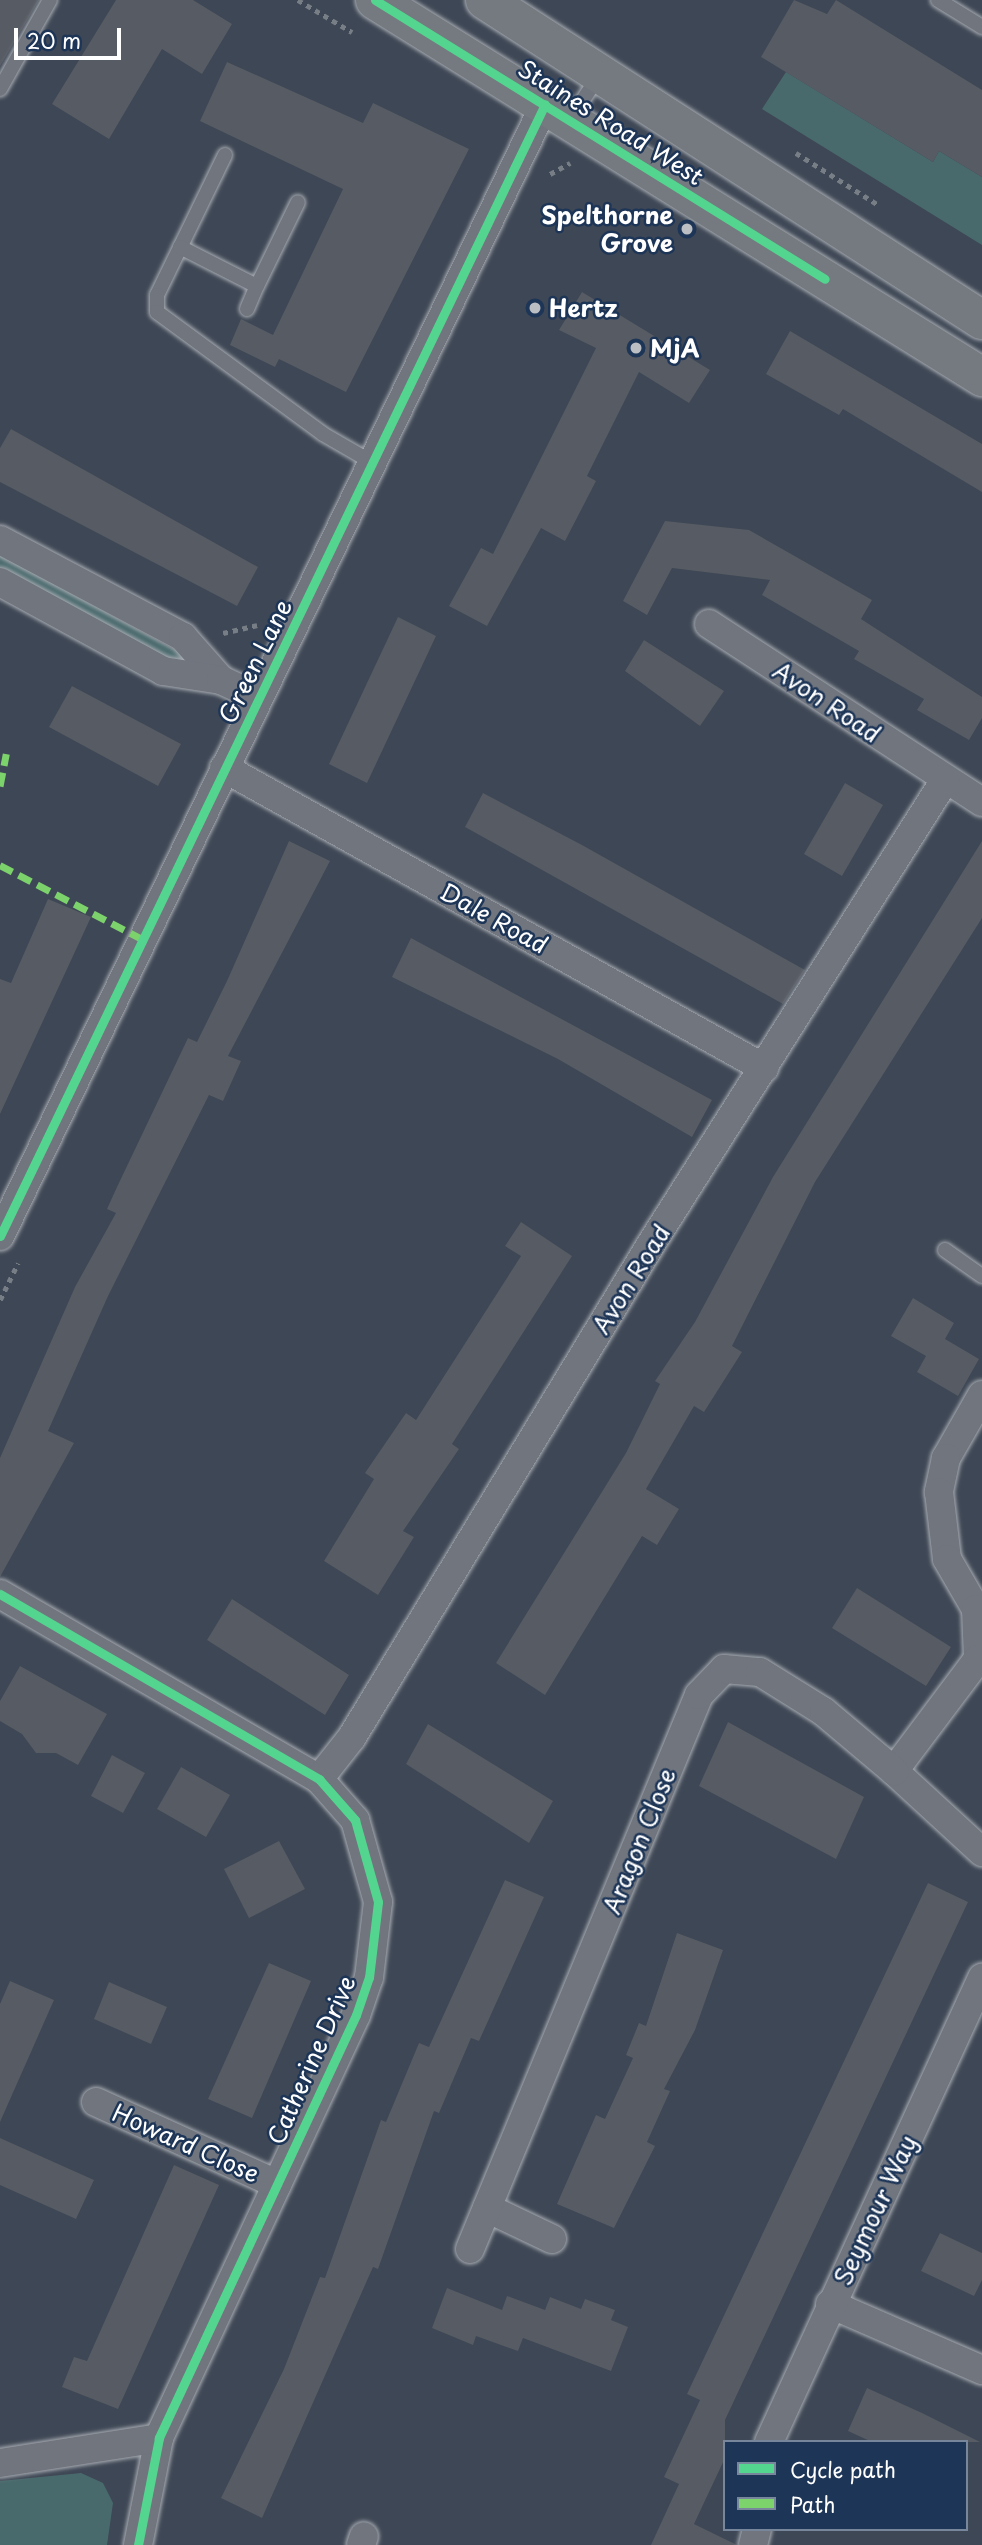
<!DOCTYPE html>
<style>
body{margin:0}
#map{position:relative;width:982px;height:2545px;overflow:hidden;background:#3e4755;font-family:"Playpen Sans",sans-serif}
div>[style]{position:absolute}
.green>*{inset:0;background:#496a6d}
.building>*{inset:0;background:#575b63}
.path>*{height:4.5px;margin-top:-2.25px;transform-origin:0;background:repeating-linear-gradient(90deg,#787e86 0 5px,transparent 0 10px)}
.roads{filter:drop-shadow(0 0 2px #a8acb2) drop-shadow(0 0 2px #a8acb2)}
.service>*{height:14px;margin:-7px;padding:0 7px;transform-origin:7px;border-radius:7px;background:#70757e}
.minor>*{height:28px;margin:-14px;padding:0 14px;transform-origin:14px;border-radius:14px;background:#70757e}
.trunk>*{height:38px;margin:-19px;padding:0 19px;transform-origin:19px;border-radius:19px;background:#747a7f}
.quiet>*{height:7px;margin-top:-3.5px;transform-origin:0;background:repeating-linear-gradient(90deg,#7cd36c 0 14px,transparent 0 21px)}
.cycleway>*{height:9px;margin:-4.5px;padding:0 4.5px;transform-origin:4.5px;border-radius:4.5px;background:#53d58f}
.dots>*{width:19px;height:19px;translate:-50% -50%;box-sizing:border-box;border:4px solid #1d3557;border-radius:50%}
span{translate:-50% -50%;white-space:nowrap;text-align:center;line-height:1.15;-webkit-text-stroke:5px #1d3557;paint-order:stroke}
.street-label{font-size:24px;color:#fff}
.poi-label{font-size:24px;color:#fff;font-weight:700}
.right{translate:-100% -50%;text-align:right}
.left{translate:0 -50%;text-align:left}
.legend{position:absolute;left:723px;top:2440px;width:245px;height:91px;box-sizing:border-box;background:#1d3557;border:2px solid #77869a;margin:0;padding:9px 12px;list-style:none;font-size:21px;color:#fff}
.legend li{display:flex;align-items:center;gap:14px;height:35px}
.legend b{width:35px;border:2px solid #77869a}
.scale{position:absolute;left:14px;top:28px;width:107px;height:32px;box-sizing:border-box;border:4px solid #fff;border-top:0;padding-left:9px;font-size:21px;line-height:24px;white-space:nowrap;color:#fff;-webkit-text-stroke:5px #1d3557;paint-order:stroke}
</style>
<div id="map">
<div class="green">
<div style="clip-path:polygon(786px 72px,933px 162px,939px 151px,982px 177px,982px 245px,762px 109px)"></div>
<div style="clip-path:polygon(0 555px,188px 657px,181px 667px,0 574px)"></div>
<div style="clip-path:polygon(81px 2473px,103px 2483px,113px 2503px,107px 2545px,0 2545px,0 2481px)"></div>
</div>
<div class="building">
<div style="clip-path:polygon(0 0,39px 0,0 66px)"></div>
<div style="clip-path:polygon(116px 0,193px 0,232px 24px,202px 74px,162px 49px,109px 139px,52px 104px)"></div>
<div style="clip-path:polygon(794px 0,827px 14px,836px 0,982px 90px,982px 177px,939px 151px,933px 162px,761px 57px)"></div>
<div style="clip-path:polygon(227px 62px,363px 123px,373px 103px,469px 149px,346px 392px,279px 359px,275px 367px,230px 345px,241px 319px,273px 335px,343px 189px,200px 121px)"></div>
<div style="clip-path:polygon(582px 292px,710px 370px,689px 403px,639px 372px,587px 476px,596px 481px,565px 541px,541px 528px,487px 626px,449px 606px,481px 548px,493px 554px,596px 348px,559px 330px)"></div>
<div style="clip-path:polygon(790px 331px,982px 444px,982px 492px,843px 409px,839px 415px,766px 374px)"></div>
<div style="clip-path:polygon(11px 429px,258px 567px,237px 606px,0 482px,0 448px)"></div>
<div style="clip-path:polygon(665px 521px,749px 530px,872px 600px,861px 619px,982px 697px,982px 718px,969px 740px,917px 710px,924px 699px,854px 659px,859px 651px,762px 595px,770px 580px,672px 568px,647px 615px,623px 601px)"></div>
<div style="clip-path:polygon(398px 617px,436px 636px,367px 783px,329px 764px)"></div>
<div style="clip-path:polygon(644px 640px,724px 691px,700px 726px,625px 671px)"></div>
<div style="clip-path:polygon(72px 686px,181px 744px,158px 786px,49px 727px)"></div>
<div style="clip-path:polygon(845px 783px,883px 805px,842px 876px,804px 854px)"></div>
<div style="clip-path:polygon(483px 793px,582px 845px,805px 970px,783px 1004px,465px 827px)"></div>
<div style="clip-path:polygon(289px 841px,330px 861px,228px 1056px,241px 1061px,223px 1101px,209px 1095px,108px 1296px,48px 1431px,74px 1443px,0 1577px,0 1458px,75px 1287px,116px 1213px,107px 1209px,117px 1187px,188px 1038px,197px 1042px,227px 981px)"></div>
<div style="clip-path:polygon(982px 841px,982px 918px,815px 1182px,732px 1346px,742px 1352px,704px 1412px,694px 1406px,646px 1489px,679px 1509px,657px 1545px,642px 1536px,545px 1695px,496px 1663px,626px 1453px,660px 1384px,655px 1381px,695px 1322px,773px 1177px)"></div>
<div style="clip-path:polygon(48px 899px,91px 917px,0 1114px,0 979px,11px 983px)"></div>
<div style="clip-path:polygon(411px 938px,712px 1100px,692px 1137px,558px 1059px,392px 977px)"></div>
<div style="clip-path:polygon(521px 1222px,572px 1256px,452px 1444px,459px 1449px,403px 1531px,414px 1537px,378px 1595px,324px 1561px,374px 1479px,365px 1473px,406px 1413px,416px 1420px,521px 1256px,505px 1246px)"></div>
<div style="clip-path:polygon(913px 1298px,954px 1323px,945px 1339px,979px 1359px,958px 1396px,917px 1372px,926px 1356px,891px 1336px)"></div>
<div style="clip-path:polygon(857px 1588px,951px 1647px,926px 1686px,832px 1628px)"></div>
<div style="clip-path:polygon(232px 1599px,349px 1675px,325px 1715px,207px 1640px)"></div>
<div style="clip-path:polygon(20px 1666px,107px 1714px,78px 1765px,56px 1753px,36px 1753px,22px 1734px,0 1721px,0 1701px)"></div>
<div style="clip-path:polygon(728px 1722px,864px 1797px,836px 1859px,699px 1786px)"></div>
<div style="clip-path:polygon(428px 1724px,553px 1801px,529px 1843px,406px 1764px)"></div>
<div style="clip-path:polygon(112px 1755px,145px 1773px,123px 1813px,91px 1796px)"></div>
<div style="clip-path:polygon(181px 1767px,230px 1795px,206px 1837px,157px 1809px)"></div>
<div style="clip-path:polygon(279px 1841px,305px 1889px,249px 1918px,224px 1869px)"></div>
<div style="clip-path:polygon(505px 1880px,544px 1897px,479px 2041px,471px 2038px,439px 2113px,434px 2111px,378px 2269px,373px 2267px,262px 2518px,221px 2498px,284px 2369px,320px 2277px,325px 2278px,381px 2120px,386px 2122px,419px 2043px,429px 2047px)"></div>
<div style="clip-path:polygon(928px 1883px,968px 1902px,725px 2420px,725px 2458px,694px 2524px,737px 2545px,651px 2545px,679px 2484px,664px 2477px,700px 2400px,687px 2394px)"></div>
<div style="clip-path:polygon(677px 1933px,723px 1950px,695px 2030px,664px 2089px,670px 2091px,647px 2142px,655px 2146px,614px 2228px,557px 2204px,596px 2115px,605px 2119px,633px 2058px,626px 2055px,639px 2023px,646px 2026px)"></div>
<div style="clip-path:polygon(269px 1963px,311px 1981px,252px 2118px,208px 2099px)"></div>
<div style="clip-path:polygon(10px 1981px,54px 2000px,0 2122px,0 2004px)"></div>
<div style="clip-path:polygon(109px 1982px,167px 2007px,151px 2044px,94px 2019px)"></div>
<div style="clip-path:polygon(0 2138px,94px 2180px,76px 2219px,0 2185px)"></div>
<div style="clip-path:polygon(174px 2165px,219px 2185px,118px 2409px,62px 2387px,74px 2357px,87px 2361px)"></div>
<div style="clip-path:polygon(940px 2233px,982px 2253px,982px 2280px,974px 2296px,921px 2271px)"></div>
<div style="clip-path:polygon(447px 2288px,502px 2310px,507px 2296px,545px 2310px,550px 2297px,581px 2309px,585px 2299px,615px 2310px,611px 2320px,628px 2327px,611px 2371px,523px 2338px,518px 2351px,476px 2336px,473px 2345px,432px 2328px)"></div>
<div style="clip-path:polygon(867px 2388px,922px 2413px,980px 2442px,872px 2442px,848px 2431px)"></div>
</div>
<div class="path">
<div style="left:298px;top:0;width:63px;rotate:30.7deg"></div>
<div style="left:796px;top:153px;width:96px;rotate:32.2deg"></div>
<div style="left:550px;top:174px;width:23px;rotate:-29deg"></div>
<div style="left:223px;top:633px;width:35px;rotate:-13deg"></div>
<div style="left:0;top:1300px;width:41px;rotate:-64.1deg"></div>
</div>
<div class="roads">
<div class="service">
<div style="left:938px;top:0;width:52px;rotate:31.5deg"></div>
<div style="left:0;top:89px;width:102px;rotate:-60.7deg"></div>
<div style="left:571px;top:118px;width:49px;rotate:-56.6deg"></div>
<div style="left:225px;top:155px;width:156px;rotate:115.9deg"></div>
<div style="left:157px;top:295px;width:17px;rotate:90deg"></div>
<div style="left:157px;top:312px;width:206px;rotate:36.3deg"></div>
<div style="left:323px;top:434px;width:60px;rotate:30deg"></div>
<div style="left:180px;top:247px;width:86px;rotate:26.9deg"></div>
<div style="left:257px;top:286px;width:93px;rotate:-64deg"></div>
<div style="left:247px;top:309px;width:25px;rotate:-67deg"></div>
<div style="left:945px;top:1250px;width:45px;rotate:35.1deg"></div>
</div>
<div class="minor">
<div style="left:0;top:540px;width:207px;rotate:27.9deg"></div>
<div style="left:183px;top:637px;width:57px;rotate:48.5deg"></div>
<div style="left:0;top:582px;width:186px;rotate:28.6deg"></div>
<div style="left:163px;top:671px;width:59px;rotate:8.8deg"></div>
<div style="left:221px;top:680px;width:40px;rotate:25deg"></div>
<div style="left:709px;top:624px;width:326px;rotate:33.1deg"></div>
<div style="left:224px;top:768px;width:618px;rotate:29.05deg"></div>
<div style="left:0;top:1236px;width:1256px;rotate:-64.29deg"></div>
<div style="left:982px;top:1395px;width:73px;rotate:119.7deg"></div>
<div style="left:946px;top:1458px;width:35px;rotate:102deg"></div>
<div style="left:939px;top:1492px;width:67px;rotate:83.2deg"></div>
<div style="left:947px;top:1559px;width:58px;rotate:59.9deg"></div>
<div style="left:976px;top:1609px;width:50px;rotate:87.7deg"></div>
<div style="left:978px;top:1659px;width:140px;rotate:126.9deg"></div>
<div style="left:894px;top:1771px;width:120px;rotate:42.6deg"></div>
<div style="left:0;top:1594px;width:369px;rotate:30.1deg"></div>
<div style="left:319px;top:1779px;width:55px;rotate:48.7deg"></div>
<div style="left:355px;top:1820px;width:85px;rotate:74.3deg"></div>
<div style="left:378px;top:1902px;width:76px;rotate:96.8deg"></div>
<div style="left:369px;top:1977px;width:40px;rotate:108.9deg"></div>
<div style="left:356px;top:2015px;width:467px;rotate:115deg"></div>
<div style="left:159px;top:2438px;width:109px;rotate:101.1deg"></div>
<div style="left:319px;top:1779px;width:53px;rotate:-51.8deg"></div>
<div style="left:352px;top:1737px;width:580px;rotate:-58.75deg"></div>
<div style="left:653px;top:1241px;width:546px;rotate:-57.65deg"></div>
<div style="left:96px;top:2102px;width:199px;rotate:24.4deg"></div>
<div style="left:487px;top:2208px;width:72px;rotate:25.5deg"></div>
<div style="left:470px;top:2249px;width:599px;rotate:-67.54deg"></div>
<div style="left:699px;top:1695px;width:36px;rotate:-46deg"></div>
<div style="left:724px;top:1669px;width:36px;rotate:5deg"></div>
<div style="left:760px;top:1672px;width:75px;rotate:32deg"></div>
<div style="left:824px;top:1712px;width:92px;rotate:40.1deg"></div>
<div style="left:830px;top:2304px;width:166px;rotate:23.5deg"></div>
<div style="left:769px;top:2442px;width:511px;rotate:-65.34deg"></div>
<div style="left:0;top:2463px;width:161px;rotate:-8.9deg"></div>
<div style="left:361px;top:2545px;width:9px;rotate:-72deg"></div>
<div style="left:753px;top:2545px;width:16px;rotate:-76deg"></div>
</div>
<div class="trunk">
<div style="left:375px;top:0;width:715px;rotate:31.84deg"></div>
<div style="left:485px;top:0;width:591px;rotate:32.78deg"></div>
</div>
</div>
<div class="quiet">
<div style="left:0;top:786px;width:33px;rotate:-79deg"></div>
<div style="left:0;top:865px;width:160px;rotate:27.5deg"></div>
</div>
<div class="cycleway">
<div style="left:375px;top:0;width:529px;rotate:31.8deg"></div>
<div style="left:0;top:1236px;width:1256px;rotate:-64.29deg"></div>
<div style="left:0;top:1594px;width:369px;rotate:30.1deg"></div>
<div style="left:319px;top:1779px;width:55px;rotate:48.7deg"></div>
<div style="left:355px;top:1820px;width:85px;rotate:74.3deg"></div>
<div style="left:378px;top:1902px;width:76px;rotate:96.8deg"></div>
<div style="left:369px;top:1977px;width:40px;rotate:108.9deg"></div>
<div style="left:356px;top:2015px;width:467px;rotate:115deg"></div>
<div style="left:159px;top:2438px;width:109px;rotate:101.1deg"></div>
</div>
<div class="dots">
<div style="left:687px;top:229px;background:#bbbfc4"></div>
<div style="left:535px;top:308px;background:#bbbfc4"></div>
<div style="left:636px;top:348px;background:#bbbfc4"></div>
</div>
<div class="street-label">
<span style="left:611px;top:122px;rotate:32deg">Staines Road West</span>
<span style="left:255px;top:661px;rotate:-64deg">Green Lane</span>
<span style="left:827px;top:702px;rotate:34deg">Avon Road</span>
<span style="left:494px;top:918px;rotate:29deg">Dale Road</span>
<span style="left:631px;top:1279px;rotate:-58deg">Avon Road</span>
<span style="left:639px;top:1841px;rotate:-68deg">Aragon Close</span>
<span style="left:311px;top:2060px;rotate:-66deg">Catherine Drive</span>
<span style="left:186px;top:2143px;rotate:24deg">Howard Close</span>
<span style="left:875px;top:2210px;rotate:-65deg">Seymour Way</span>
</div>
<div class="poi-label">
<span class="right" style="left:673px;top:229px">Spelthorne<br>Grove</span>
<span class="left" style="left:549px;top:308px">Hertz</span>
<span class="left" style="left:650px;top:348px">MjA</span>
</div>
<ul class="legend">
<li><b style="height:9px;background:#53d58f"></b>Cycle path</li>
<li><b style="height:9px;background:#7cd36c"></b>Path</li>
</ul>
<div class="scale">20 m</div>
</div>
